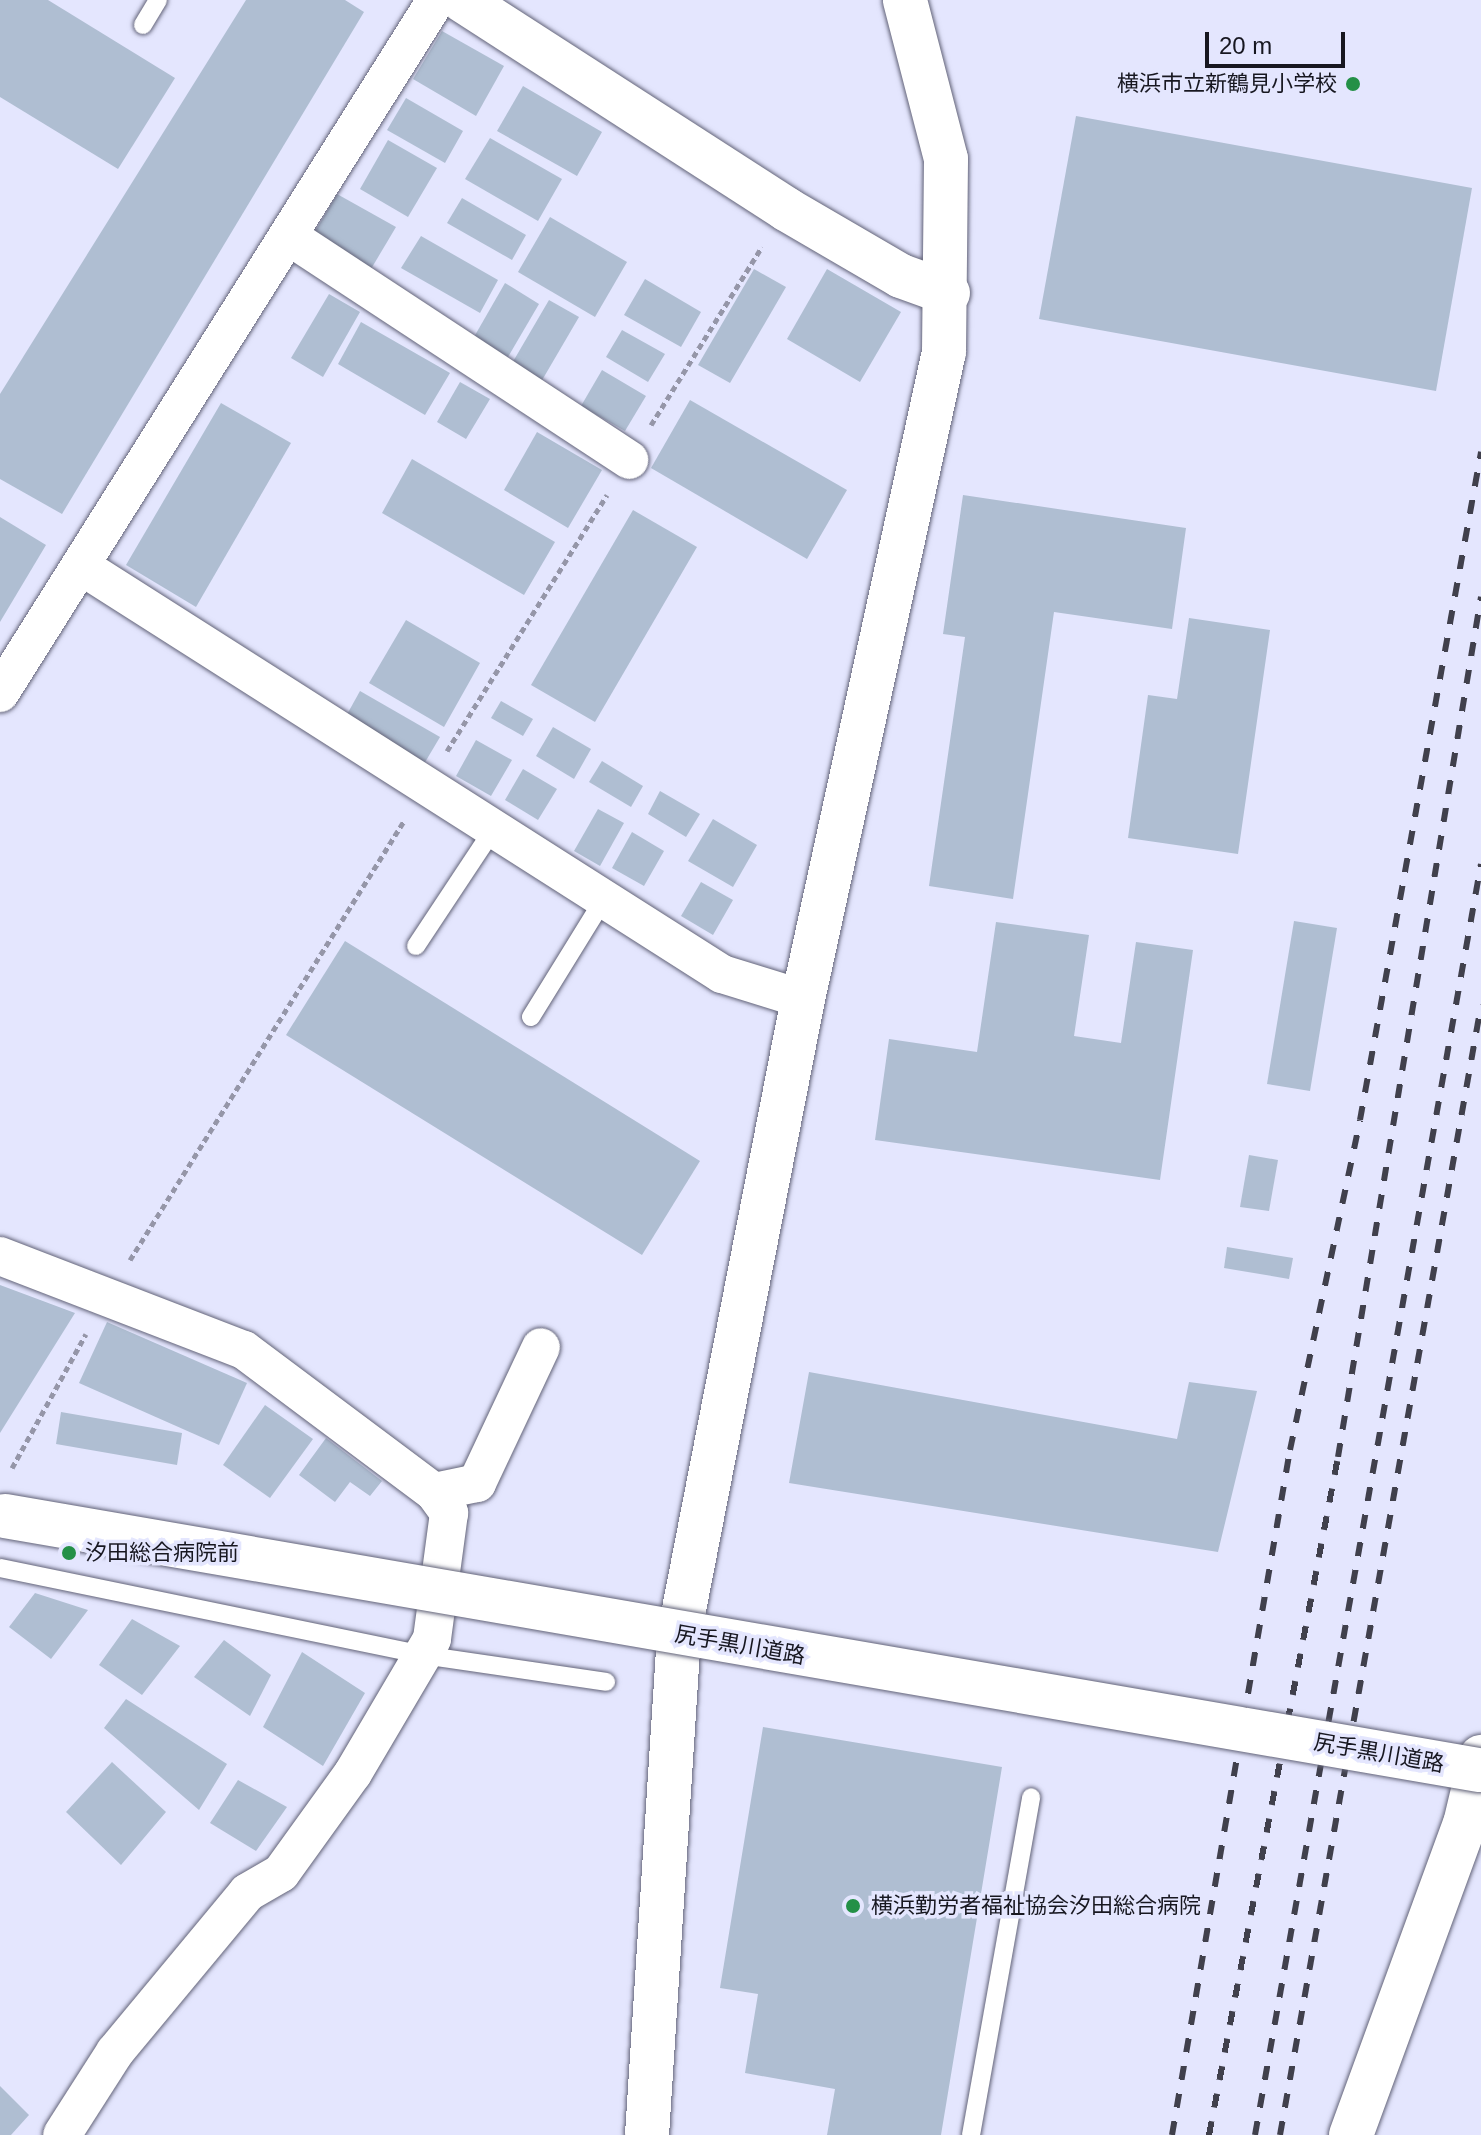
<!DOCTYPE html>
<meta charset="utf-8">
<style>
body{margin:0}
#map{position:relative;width:1481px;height:2135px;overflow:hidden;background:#e4e6fe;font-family:Helvetica,"Noto Sans JP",sans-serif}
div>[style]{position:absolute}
.building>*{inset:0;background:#afbed2}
.path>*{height:5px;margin-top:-2.5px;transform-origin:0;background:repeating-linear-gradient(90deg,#9596a8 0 6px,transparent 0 10px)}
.roads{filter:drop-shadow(0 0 2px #626378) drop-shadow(0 0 2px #626378)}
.lane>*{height:18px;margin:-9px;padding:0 9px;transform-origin:9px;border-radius:9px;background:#fff}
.street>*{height:38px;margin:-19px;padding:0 19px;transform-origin:19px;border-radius:19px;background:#fff}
.secondary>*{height:44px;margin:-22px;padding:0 22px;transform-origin:22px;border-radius:22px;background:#fff}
.rail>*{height:6px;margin-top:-3px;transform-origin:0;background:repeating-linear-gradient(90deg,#40404c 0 14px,transparent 0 28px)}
.bridges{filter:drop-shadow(0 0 2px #626378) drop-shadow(0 0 2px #626378)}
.secondary-bridge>*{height:44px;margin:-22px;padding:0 22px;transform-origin:22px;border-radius:22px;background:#fff}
.dots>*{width:22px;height:22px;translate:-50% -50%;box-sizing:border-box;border:4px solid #e4e6fe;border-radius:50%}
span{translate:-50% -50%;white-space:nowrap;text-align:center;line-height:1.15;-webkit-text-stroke:7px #e4e6fe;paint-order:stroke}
.poi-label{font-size:22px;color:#171720}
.right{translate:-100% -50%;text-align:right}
.left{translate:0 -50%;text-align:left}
.street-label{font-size:22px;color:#171720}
.scale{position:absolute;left:1205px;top:32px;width:140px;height:36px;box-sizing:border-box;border:4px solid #171720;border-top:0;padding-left:10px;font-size:24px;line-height:28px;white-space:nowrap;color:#171720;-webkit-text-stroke:6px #e4e6fe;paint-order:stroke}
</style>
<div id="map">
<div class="building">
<div style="clip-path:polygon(0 0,48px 0,175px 78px,118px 169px,0 97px)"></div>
<div style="clip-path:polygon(246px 0,345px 0,364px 12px,62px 514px,0 479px,0 394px)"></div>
<div style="clip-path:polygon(442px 31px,504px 66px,476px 116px,413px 79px)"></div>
<div style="clip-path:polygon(523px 86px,602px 132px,577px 176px,497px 131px)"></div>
<div style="clip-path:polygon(406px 98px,463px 131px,445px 163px,387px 130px)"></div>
<div style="clip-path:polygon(1076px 116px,1472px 188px,1436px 391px,1039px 319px)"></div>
<div style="clip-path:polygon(490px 138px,562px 179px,538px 221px,465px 179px)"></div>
<div style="clip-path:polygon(388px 140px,437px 168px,408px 217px,360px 189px)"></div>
<div style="clip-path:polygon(337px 194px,396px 227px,371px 269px,313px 235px)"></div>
<div style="clip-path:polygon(462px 198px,526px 235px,512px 260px,447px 223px)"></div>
<div style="clip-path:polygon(550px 217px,627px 262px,595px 317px,518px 272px)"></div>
<div style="clip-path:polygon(421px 236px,498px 280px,480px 313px,401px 268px)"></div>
<div style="clip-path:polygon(754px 269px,786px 287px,730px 383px,698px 365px)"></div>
<div style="clip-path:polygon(827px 269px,901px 312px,860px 382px,787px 339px)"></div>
<div style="clip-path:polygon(645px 279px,701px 312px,681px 347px,624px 315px)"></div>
<div style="clip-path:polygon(505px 283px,539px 304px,508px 357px,474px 337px)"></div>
<div style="clip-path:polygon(329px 294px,360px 312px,323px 377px,291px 358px)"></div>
<div style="clip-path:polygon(549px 300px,579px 317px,541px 382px,511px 365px)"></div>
<div style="clip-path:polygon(361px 322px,450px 373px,425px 415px,338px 364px)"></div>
<div style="clip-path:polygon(622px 330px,665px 354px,648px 382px,606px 357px)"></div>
<div style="clip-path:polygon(602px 370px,646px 396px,625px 431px,581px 406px)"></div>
<div style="clip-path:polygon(460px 382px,490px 399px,466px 439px,437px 422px)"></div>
<div style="clip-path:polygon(690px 400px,847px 490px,807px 559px,651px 468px)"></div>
<div style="clip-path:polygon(221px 403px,291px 443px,196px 607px,126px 565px)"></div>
<div style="clip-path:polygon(537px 432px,602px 470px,568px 528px,504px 490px)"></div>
<div style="clip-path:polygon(412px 459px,555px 542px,524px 595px,382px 513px)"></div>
<div style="clip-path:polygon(963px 495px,1186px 528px,1172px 629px,1054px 612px,1013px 899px,929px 886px,965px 637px,943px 634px)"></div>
<div style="clip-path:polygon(633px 510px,697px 547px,595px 722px,531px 685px)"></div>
<div style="clip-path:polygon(0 517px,46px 545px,0 622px)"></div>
<div style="clip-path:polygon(1189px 618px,1270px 630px,1238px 854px,1128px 838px,1148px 695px,1177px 699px)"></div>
<div style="clip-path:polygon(406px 620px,480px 663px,444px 727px,369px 683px)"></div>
<div style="clip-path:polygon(360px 691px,440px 737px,424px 764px,345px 718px)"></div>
<div style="clip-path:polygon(501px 701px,533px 719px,523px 736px,491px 718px)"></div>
<div style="clip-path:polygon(553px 727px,591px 749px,574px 779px,536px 756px)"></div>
<div style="clip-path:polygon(476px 740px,512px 760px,491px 796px,456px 776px)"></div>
<div style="clip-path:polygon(602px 761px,643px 786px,631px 807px,589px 782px)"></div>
<div style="clip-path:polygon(523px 769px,557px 789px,538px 820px,505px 800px)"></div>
<div style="clip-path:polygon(660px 791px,700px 814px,686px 837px,648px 814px)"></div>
<div style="clip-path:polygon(598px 809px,624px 823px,600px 866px,574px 851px)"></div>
<div style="clip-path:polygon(713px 819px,757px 845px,733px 887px,688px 861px)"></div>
<div style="clip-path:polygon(632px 832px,664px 851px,644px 886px,612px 868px)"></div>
<div style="clip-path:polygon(701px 882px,733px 900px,713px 935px,681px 916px)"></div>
<div style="clip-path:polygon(1294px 921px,1337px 928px,1310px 1091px,1267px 1084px)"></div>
<div style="clip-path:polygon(996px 922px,1089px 935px,1074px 1036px,1121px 1043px,1136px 942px,1193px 950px,1160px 1180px,875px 1140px,889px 1039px,977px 1052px)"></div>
<div style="clip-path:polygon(345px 941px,700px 1161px,642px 1255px,286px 1035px)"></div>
<div style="clip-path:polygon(1249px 1155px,1278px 1160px,1269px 1211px,1240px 1207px)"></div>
<div style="clip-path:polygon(1227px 1247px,1293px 1258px,1289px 1279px,1224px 1268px)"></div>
<div style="clip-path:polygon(0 1285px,75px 1313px,0 1433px)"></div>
<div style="clip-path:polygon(107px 1322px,247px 1383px,219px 1445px,79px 1383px)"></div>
<div style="clip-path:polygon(809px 1372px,1177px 1439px,1189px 1382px,1257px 1391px,1218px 1552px,789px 1483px)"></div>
<div style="clip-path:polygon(265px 1405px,313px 1439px,270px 1498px,223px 1465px)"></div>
<div style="clip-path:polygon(61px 1412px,182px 1433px,177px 1465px,56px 1444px)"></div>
<div style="clip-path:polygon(326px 1438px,382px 1481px,370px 1496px,350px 1482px,335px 1502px,299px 1475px)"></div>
<div style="clip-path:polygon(35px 1593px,88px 1610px,51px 1659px,9px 1627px)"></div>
<div style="clip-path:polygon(132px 1619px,180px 1646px,142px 1695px,99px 1665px)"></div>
<div style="clip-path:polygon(224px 1640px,271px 1675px,250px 1716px,194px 1677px)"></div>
<div style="clip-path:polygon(302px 1652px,365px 1693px,323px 1766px,263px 1727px)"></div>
<div style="clip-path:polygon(126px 1699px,227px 1764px,199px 1810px,104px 1728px)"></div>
<div style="clip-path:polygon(763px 1727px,1002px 1767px,941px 2135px,827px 2135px,835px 2089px,745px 2073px,758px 1994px,720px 1988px)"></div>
<div style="clip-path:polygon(112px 1762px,166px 1812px,121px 1865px,66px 1812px)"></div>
<div style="clip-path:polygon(238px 1780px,287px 1807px,256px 1851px,210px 1823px)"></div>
<div style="clip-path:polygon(0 2086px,29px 2115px,11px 2135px,0 2135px)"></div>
</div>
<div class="path">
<div style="left:651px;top:425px;width:210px;rotate:-58.1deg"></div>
<div style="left:447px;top:751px;width:302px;rotate:-58deg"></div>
<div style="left:130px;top:1260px;width:517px;rotate:-58.03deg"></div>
<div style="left:12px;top:1468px;width:153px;rotate:-61.1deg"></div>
</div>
<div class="roads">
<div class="lane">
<div style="left:143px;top:25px;width:29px;rotate:-59deg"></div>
<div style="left:416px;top:946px;width:138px;rotate:-56.5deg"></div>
<div style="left:531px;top:1017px;width:141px;rotate:-58.3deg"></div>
<div style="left:0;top:1568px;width:431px;rotate:11.6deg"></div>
<div style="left:422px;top:1655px;width:186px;rotate:8.3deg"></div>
<div style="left:971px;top:2135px;width:343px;rotate:-79.9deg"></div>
</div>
<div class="street">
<div style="left:290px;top:237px;width:406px;rotate:33.3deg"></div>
<div style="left:81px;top:566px;width:760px;rotate:32.48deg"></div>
<div style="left:722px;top:974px;width:85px;rotate:17.2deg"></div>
<div style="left:0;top:693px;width:819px;rotate:-57.82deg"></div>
<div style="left:0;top:1256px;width:261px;rotate:21.1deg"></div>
<div style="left:244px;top:1350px;width:237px;rotate:36.8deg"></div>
<div style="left:434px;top:1492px;width:26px;rotate:54deg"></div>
<div style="left:449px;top:1513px;width:127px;rotate:97.7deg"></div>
<div style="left:432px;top:1639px;width:156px;rotate:120.5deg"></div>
<div style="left:353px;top:1773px;width:123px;rotate:125.8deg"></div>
<div style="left:281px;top:1873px;width:39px;rotate:150deg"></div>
<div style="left:247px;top:1893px;width:207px;rotate:129.7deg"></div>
<div style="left:115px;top:2052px;width:98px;rotate:122.6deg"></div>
<div style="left:434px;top:1492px;width:44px;rotate:-11.8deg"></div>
<div style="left:477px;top:1483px;width:150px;rotate:-64.8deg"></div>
</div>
<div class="secondary">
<div style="left:462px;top:0;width:386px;rotate:32.8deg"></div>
<div style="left:786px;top:209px;width:133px;rotate:30.2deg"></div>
<div style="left:901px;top:276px;width:50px;rotate:19.9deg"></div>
<div style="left:647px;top:2135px;width:501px;rotate:-86.34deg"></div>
<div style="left:679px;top:1635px;width:648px;rotate:-78.97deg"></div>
<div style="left:803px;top:999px;width:662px;rotate:-77.71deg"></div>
<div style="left:944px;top:352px;width:193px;rotate:-89.4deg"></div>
<div style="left:946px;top:159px;width:164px;rotate:-104.5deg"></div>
<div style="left:1351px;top:2135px;width:331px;rotate:-69.9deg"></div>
<div style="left:1465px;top:1824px;width:69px;rotate:-76.6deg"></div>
</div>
</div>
<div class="rail">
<div style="left:1172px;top:2135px;width:695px;rotate:-80.23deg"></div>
<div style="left:1290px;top:1450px;width:337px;rotate:-78deg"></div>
<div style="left:1360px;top:1120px;width:679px;rotate:-79.73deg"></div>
<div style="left:1209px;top:2135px;width:690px;rotate:-79.23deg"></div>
<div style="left:1338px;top:1457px;width:872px;rotate:-80.56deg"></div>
<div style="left:1255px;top:2135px;width:1291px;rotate:-79.92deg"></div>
<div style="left:1280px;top:2135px;width:1148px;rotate:-79.91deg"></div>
</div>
<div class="bridges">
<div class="secondary-bridge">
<div style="left:5px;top:1516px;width:1496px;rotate:9.78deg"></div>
</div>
</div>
<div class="dots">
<div style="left:1353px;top:84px;background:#249047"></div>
<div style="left:69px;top:1553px;background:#249047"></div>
<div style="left:853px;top:1906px;background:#249047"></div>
</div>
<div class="poi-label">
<span class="right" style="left:1337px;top:84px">横浜市立新鶴見小学校</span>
<span class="left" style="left:85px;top:1553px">汐田総合病院前</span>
<span class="left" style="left:871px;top:1906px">横浜勤労者福祉協会汐田総合病院</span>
</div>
<div class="street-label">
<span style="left:740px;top:1645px;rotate:10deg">尻手黒川道路</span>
<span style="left:1379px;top:1753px;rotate:10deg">尻手黒川道路</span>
</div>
<div class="scale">20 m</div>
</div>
